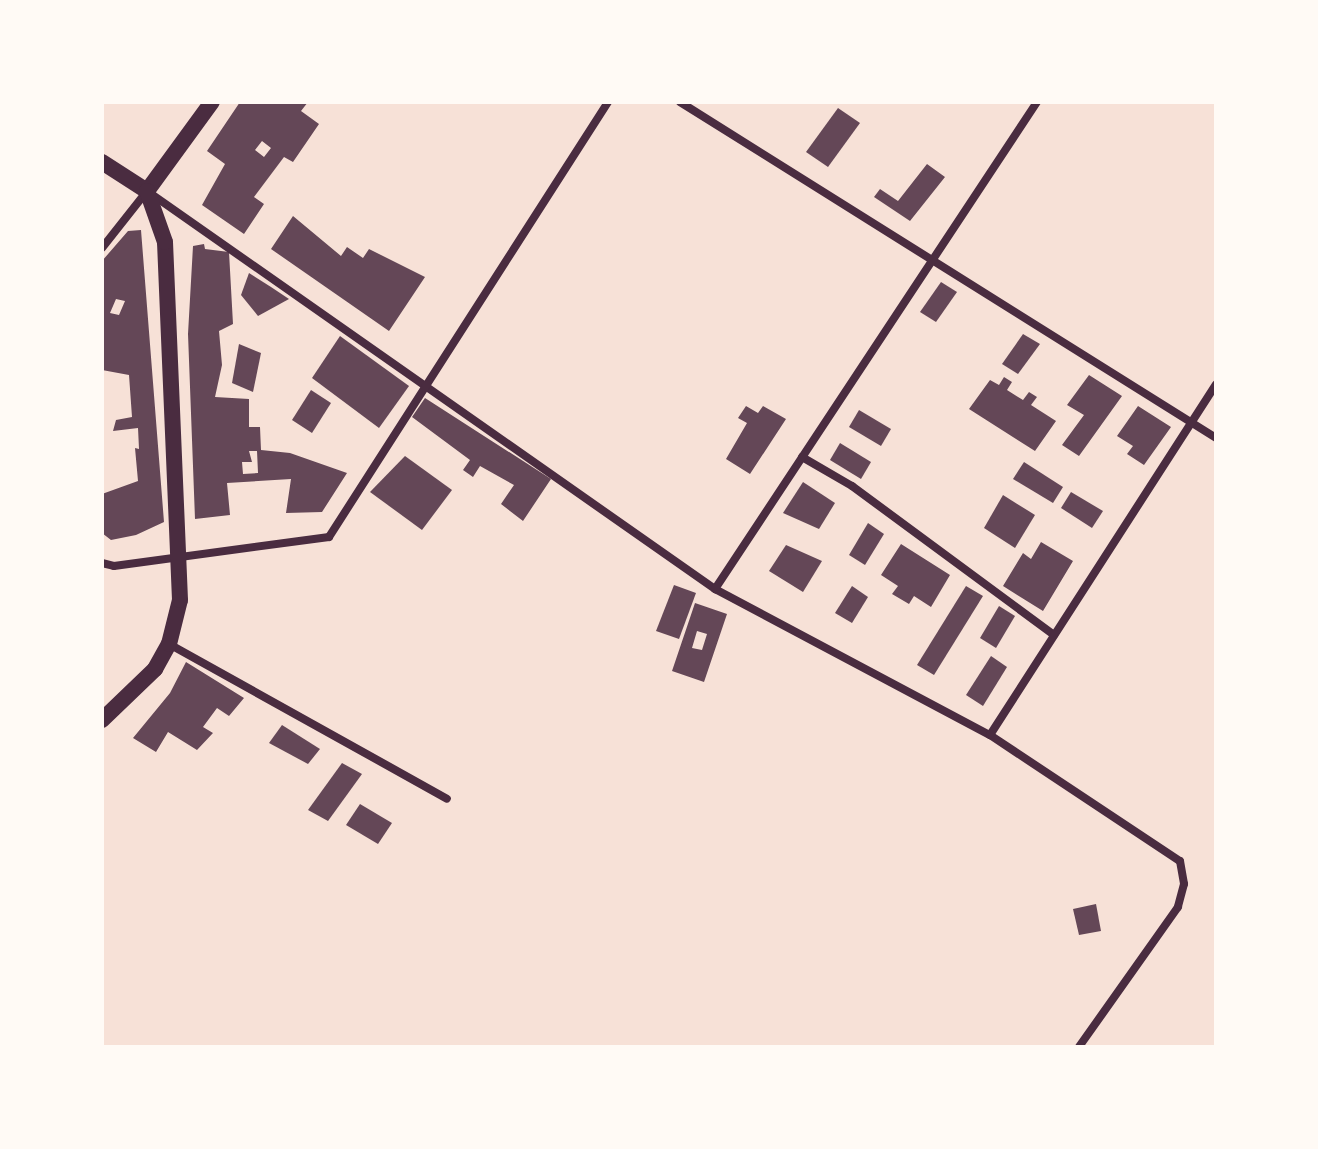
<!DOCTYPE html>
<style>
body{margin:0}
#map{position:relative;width:1318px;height:1149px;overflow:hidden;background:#f7e1d7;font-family:Lora,serif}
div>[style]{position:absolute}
.building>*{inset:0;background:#644757}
.minor>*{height:8px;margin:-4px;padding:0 4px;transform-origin:4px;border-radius:4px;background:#4a2c40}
.secondary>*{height:16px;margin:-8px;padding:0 8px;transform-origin:8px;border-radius:8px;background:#4a2c40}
span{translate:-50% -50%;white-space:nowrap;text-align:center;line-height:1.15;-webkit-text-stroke:8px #fffaf5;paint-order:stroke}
.frame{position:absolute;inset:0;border:104px solid #fffaf5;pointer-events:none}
</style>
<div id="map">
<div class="building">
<div style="clip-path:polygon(evenodd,240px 102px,308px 102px,301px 111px,319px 124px,293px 162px,284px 157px,254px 197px,264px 204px,244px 234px,202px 205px,225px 164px,207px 151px,240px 102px,262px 141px,271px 148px,264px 157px,255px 150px,262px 141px)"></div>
<div style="clip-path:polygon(838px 108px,860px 123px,828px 167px,806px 152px)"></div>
<div style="clip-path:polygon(927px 164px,945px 177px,910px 221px,874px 197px,880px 189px,898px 201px)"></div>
<div style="clip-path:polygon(293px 216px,341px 256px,347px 247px,363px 258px,369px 249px,425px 277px,389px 331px,271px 249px)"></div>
<div style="clip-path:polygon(evenodd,141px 230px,164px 522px,136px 535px,111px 540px,102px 533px,102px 494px,138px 481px,135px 448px,139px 449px,138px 428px,113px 431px,116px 420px,132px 417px,129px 375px,102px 370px,102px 261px,128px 231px,141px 230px,116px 299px,125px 301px,119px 315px,110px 313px,116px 299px)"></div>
<div style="clip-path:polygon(evenodd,204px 244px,205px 249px,229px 252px,233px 324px,219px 331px,222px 365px,215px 397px,249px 399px,249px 427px,260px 427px,261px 450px,290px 453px,347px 473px,322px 512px,286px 513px,291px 479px,227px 483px,230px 515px,195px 519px,188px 334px,193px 246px,204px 244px,249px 451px,257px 451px,258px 473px,243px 474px,242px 462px,252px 462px,249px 451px)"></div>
<div style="clip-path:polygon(249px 273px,271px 287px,289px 299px,258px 316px,241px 295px)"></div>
<div style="clip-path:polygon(941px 282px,957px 292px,936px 322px,920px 312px)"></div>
<div style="clip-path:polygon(1023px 334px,1040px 344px,1018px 374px,1002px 364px)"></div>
<div style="clip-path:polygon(340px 336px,409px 386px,379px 428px,312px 378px)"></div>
<div style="clip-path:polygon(239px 344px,261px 353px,253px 392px,232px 383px)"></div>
<div style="clip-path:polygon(1089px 375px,1122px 396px,1079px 456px,1062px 445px,1084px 415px,1067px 405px)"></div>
<div style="clip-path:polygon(1004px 377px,1012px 382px,1007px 390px,1023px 400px,1029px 392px,1037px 397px,1031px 405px,1056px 421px,1035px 451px,969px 409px,990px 380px,999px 385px)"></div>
<div style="clip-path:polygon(311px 390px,331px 403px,312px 433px,292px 420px)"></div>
<div style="clip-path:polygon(425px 398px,551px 479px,523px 521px,501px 504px,514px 485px,480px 466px,473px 477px,463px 470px,470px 460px,412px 417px)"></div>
<div style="clip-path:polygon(746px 406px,758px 413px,763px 406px,786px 419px,750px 474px,726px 459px,747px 423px,738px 418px)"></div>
<div style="clip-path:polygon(1138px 406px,1171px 427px,1144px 465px,1127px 454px,1133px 446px,1117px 436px)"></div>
<div style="clip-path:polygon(859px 410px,891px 429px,881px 446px,849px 427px)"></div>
<div style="clip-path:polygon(840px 443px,871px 462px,861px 479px,830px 460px)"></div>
<div style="clip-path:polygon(405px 456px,452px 490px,422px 530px,370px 492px)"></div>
<div style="clip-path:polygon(1024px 462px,1063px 487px,1053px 503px,1013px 479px)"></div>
<div style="clip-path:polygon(803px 482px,835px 503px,819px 529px,783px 513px)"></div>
<div style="clip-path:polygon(1071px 492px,1103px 511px,1092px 528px,1061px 508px)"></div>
<div style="clip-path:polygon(1003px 495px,1035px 515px,1015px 548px,984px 528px)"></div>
<div style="clip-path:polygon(868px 523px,884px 534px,865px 565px,849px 555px)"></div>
<div style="clip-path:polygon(1041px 542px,1073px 561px,1043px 611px,1003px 586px,1023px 553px,1031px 559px)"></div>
<div style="clip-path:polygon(901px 544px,950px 575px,931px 607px,914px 596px,909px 604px,892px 594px,898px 586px,881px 575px)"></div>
<div style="clip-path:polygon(786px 545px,822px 561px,803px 592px,769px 571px)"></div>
<div style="clip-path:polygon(674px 585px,696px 593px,679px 639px,656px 631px)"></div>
<div style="clip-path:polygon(852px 586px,868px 597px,852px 623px,835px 613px)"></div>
<div style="clip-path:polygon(966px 586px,983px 596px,934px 675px,917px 665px)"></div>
<div style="clip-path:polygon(evenodd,695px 603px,727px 614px,704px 682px,672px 671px,695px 603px,697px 631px,707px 634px,702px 650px,692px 648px,697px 631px)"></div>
<div style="clip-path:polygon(999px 606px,1015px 616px,996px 648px,980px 638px)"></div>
<div style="clip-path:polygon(991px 656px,1007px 667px,983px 706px,966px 695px)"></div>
<div style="clip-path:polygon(186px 662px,244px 698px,229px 716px,217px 708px,203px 727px,213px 733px,197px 750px,168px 732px,156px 752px,133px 738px,170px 693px)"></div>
<div style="clip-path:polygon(282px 725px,320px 749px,308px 764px,269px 743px)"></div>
<div style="clip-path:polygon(342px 763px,362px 774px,328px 821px,308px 810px)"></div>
<div style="clip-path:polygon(360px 804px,392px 823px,378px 844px,346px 825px)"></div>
<div style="clip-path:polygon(1096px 904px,1101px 931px,1079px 935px,1073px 909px)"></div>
</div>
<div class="minor">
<div style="left:680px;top:102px;width:633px;rotate:32.08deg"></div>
<div style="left:102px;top:248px;width:73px;rotate:-51.7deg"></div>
<div style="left:147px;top:191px;width:694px;rotate:35.02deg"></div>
<div style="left:715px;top:589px;width:311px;rotate:28deg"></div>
<div style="left:990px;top:735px;width:228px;rotate:33.6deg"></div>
<div style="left:1180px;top:861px;width:23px;rotate:80deg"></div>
<div style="left:1184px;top:884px;width:24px;rotate:105deg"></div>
<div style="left:1178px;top:907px;width:171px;rotate:125.3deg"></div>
<div style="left:802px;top:457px;width:58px;rotate:30.1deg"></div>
<div style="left:852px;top:486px;width:251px;rotate:36.4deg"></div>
<div style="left:102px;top:563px;width:12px;rotate:14deg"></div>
<div style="left:114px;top:566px;width:217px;rotate:-7.7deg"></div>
<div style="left:329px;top:537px;width:517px;rotate:-57.32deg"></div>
<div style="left:715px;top:589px;width:584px;rotate:-56.53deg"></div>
<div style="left:169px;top:644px;width:318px;rotate:29.1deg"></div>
<div style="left:990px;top:735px;width:417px;rotate:-57.2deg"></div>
</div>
<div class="secondary">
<div style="left:102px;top:162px;width:54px;rotate:32.8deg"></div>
<div style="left:147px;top:191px;width:110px;rotate:-53.9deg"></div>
<div style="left:102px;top:720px;width:74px;rotate:-43.9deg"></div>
<div style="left:155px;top:669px;width:29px;rotate:-61deg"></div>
<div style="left:169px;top:644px;width:45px;rotate:-76deg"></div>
<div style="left:180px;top:600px;width:358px;rotate:-92.4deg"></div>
<div style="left:165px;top:242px;width:54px;rotate:-109.4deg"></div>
</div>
<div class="frame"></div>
</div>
